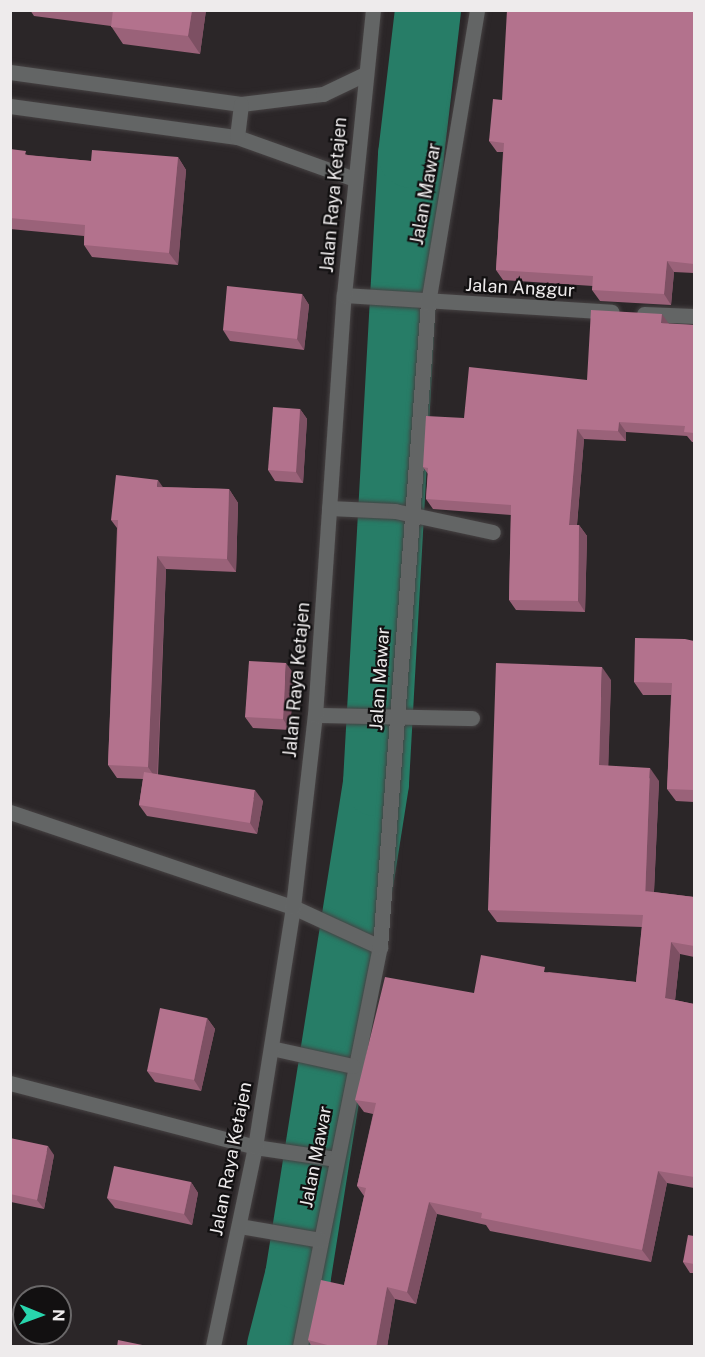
<!DOCTYPE html>
<style>
body{margin:0}
#map{position:relative;width:705px;height:1357px;overflow:hidden;background:#2b2628;font-family:"Public Sans",sans-serif}
div>[style]{position:absolute}
.river>*{height:66px;margin:-33px;padding:0 33px;transform-origin:33px;border-radius:33px;background:#277d67}
.roads{filter:drop-shadow(0 0 2px #464243) drop-shadow(0 0 2px #464243)}
.minor>*{height:15px;margin:-7.5px;padding:0 7.5px;transform-origin:7.5px;border-radius:7.5px;background:#636565}
.tertiary>*{height:15px;margin:-7.5px;padding:0 7.5px;transform-origin:7.5px;border-radius:7.5px;background:#636565}
.wall>*{inset:0;background:#9a6279}
.shaded-wall>*{inset:0;background:#7d5063}
.building>*{inset:0;background:#b3728d}
span{translate:-50% -50%;white-space:nowrap;text-align:center;line-height:1.15;-webkit-text-stroke:4.5px #121011;paint-order:stroke}
.street-label{font-size:18px;color:#eeebec}
.frame{position:absolute;inset:0;border:12px solid #eeebec;pointer-events:none}
.north{position:absolute;left:12px;top:1285px;width:60px;height:60px;box-sizing:border-box;background:#121011;border:2px solid #6a6869;border-radius:50%;rotate:91deg;font-size:16px;font-weight:700;line-height:24px;text-align:center;color:#eeebec}
.north::after{content:'';display:block;margin:auto;width:21px;height:27px;background:#28d5ad;clip-path:polygon(50% 0,100% 100%,50% 72%,0 100%)}
</style>
<div id="map">
<div class="river">
<div style="left:280px;top:1346px;width:72px;rotate:-75.6deg"></div>
<div style="left:298px;top:1276px;width:499px;rotate:-81deg"></div>
<div style="left:376px;top:783px;width:629px;rotate:-86.81deg"></div>
<div style="left:411px;top:155px;width:146px;rotate:-83.3deg"></div>
</div>
<div class="roads">
<div class="minor">
<div style="left:10px;top:72px;width:233px;rotate:7.9deg"></div>
<div style="left:241px;top:104px;width:83px;rotate:-7deg"></div>
<div style="left:323px;top:94px;width:47px;rotate:-25.5deg"></div>
<div style="left:10px;top:106px;width:229px;rotate:7.8deg"></div>
<div style="left:237px;top:137px;width:124px;rotate:19.7deg"></div>
<div style="left:237px;top:137px;width:33px;rotate:-83deg"></div>
<div style="left:344px;top:295px;width:268px;rotate:3.6deg"></div>
<div style="left:644px;top:314px;width:50px;rotate:2.3deg"></div>
<div style="left:329px;top:508px;width:66px;rotate:2.6deg"></div>
<div style="left:395px;top:511px;width:100px;rotate:12.1deg"></div>
<div style="left:315px;top:715px;width:157px;rotate:1.1deg"></div>
<div style="left:10px;top:812px;width:299px;rotate:18.6deg"></div>
<div style="left:293px;top:907px;width:96px;rotate:24.7deg"></div>
<div style="left:10px;top:1083px;width:253px;rotate:14.6deg"></div>
<div style="left:255px;top:1147px;width:82px;rotate:8.4deg"></div>
<div style="left:300px;top:1346px;width:407px;rotate:-78.7deg"></div>
<div style="left:380px;top:947px;width:646px;rotate:-85.74deg"></div>
<div style="left:428px;top:303px;width:297px;rotate:-80.5deg"></div>
</div>
<div class="tertiary">
<div style="left:271px;top:1048px;width:84px;rotate:12.4deg"></div>
<div style="left:239px;top:1226px;width:82px;rotate:9.8deg"></div>
<div style="left:213px;top:1346px;width:203px;rotate:-78.1deg"></div>
<div style="left:255px;top:1147px;width:243px;rotate:-81deg"></div>
<div style="left:293px;top:907px;width:193px;rotate:-83.5deg"></div>
<div style="left:315px;top:715px;width:421px;rotate:-86.1deg"></div>
<div style="left:344px;top:295px;width:286px;rotate:-84.2deg"></div>
</div>
</div>
<div class="wall">
<div style="clip-path:polygon(30px 10px,206px 10px,200px 54px,123px 44px,111px 26px,34px 16px)"></div>
<div style="clip-path:polygon(694px 10px,694px 273px,674px 272px,671px 305px,600px 301px,592px 290px,593px 286px,503px 280px,496px 270px,503px 152px,497px 152px,489px 141px,502px 100px)"></div>
<div style="clip-path:polygon(10px 149px,28px 155px,91px 161px,178px 157px,186px 170px,178px 265px,92px 257px,84px 245px,84px 236px,10px 229px)"></div>
<div style="clip-path:polygon(302px 294px,309px 305px,304px 350px,230px 341px,223px 330px)"></div>
<div style="clip-path:polygon(669px 324px,694px 325px,694px 442px,692px 442px,687px 436px,626px 432px,626px 441px,584px 439px,577px 525px,579px 525px,587px 536px,585px 612px,516px 610px,509px 600px,511px 515px,433px 509px,426px 499px,428px 474px,423px 467px,464px 418px,587px 380px)"></div>
<div style="clip-path:polygon(300px 409px,307px 419px,303px 483px,275px 481px,268px 470px)"></div>
<div style="clip-path:polygon(163px 487px,229px 489px,238px 503px,236px 572px,166px 569px,158px 775px,263px 801px,257px 834px,147px 816px,139px 805px,143px 779px,117px 778px,108px 765px,117px 528px,111px 520px)"></div>
<div style="clip-path:polygon(694px 641px,694px 802px,676px 801px,667px 789px,671px 695px,643px 695px,634px 682px)"></div>
<div style="clip-path:polygon(294px 674px,290px 730px,253px 728px,245px 717px)"></div>
<div style="clip-path:polygon(611px 680px,608px 766px,659px 781px,654px 892px,694px 897px,694px 957px,680px 954px,675px 1000px,694px 1004px,694px 1188px,667px 1183px,651px 1262px,490px 1231px,486px 1225px,437px 1214px,416px 1304px,395px 1299px,387px 1347px,312px 1347px,308px 1340px,344px 1285px,364px 1196px,357px 1186px,373px 1114px,364px 1112px,355px 1100px,474px 993px,549px 972px,636px 982px,642px 927px,497px 922px,488px 910px)"></div>
<div style="clip-path:polygon(207px 1018px,215px 1029px,201px 1091px,155px 1082px,147px 1071px)"></div>
<div style="clip-path:polygon(10px 1138px,54px 1155px,44px 1209px,11px 1202px,10px 1201px)"></div>
<div style="clip-path:polygon(191px 1182px,198px 1193px,192px 1225px,115px 1208px,107px 1198px)"></div>
<div style="clip-path:polygon(694px 1236px,694px 1273px,690px 1273px,683px 1262px)"></div>
</div>
<div class="shaded-wall">
<div style="clip-path:polygon(192px 10px,206px 10px,200px 54px,188px 36px)"></div>
<div style="clip-path:polygon(178px 157px,186px 170px,178px 265px,169px 253px)"></div>
<div style="clip-path:polygon(667px 261px,674px 272px,671px 305px,664px 294px)"></div>
<div style="clip-path:polygon(302px 294px,309px 305px,304px 350px,297px 339px)"></div>
<div style="clip-path:polygon(662px 314px,669px 324px,661px 323px)"></div>
<div style="clip-path:polygon(300px 409px,307px 419px,303px 483px,296px 472px)"></div>
<div style="clip-path:polygon(619px 422px,626px 432px,626px 441px,618px 431px)"></div>
<div style="clip-path:polygon(577px 429px,584px 439px,576px 536px,569px 525px)"></div>
<div style="clip-path:polygon(158px 480px,167px 493px,157px 487px)"></div>
<div style="clip-path:polygon(229px 489px,238px 503px,236px 572px,227px 559px)"></div>
<div style="clip-path:polygon(579px 525px,587px 536px,585px 612px,578px 601px)"></div>
<div style="clip-path:polygon(157px 556px,166px 569px,157px 780px,148px 767px)"></div>
<div style="clip-path:polygon(286px 663px,294px 674px,290px 730px,283px 719px)"></div>
<div style="clip-path:polygon(602px 667px,611px 680px,608px 778px,599px 765px)"></div>
<div style="clip-path:polygon(650px 768px,659px 781px,653px 912px,645px 899px)"></div>
<div style="clip-path:polygon(255px 790px,263px 801px,257px 834px,250px 823px)"></div>
<div style="clip-path:polygon(671px 942px,680px 954px,674px 1010px,665px 998px)"></div>
<div style="clip-path:polygon(207px 1018px,215px 1029px,201px 1091px,194px 1080px)"></div>
<div style="clip-path:polygon(48px 1146px,54px 1155px,44px 1209px,37px 1200px)"></div>
<div style="clip-path:polygon(658px 1171px,667px 1183px,651px 1262px,642px 1250px)"></div>
<div style="clip-path:polygon(191px 1182px,198px 1193px,192px 1225px,184px 1214px)"></div>
<div style="clip-path:polygon(429px 1202px,437px 1214px,416px 1304px,407px 1292px)"></div>
<div style="clip-path:polygon(387px 1287px,395px 1299px,387px 1347px,376px 1347px)"></div>
</div>
<div class="building">
<div style="clip-path:polygon(113px 10px,192px 10px,188px 36px,111px 27px)"></div>
<div style="clip-path:polygon(507px 10px,694px 10px,694px 264px,667px 261px,664px 294px,592px 290px,593px 276px,496px 270px,504px 143px,489px 141px,493px 99px,502px 100px)"></div>
<div style="clip-path:polygon(10px 149px,26px 151px,25px 155px,91px 161px,92px 150px,178px 157px,169px 253px,84px 245px,85px 225px,10px 218px)"></div>
<div style="clip-path:polygon(227px 286px,302px 294px,297px 339px,223px 330px)"></div>
<div style="clip-path:polygon(591px 310px,662px 314px,661px 323px,694px 325px,694px 433px,684px 432px,685px 426px,619px 422px,618px 431px,577px 429px,569px 525px,579px 525px,578px 601px,509px 600px,511px 505px,426px 499px,428px 468px,423px 467px,426px 416px,464px 418px,469px 367px,587px 380px)"></div>
<div style="clip-path:polygon(273px 407px,300px 409px,296px 472px,268px 470px)"></div>
<div style="clip-path:polygon(116px 475px,158px 480px,157px 487px,229px 489px,227px 559px,157px 556px,148px 767px,108px 765px,118px 520px,111px 520px)"></div>
<div style="clip-path:polygon(635px 638px,685px 639px,694px 641px,694px 790px,667px 789px,672px 683px,634px 682px)"></div>
<div style="clip-path:polygon(249px 661px,286px 663px,283px 719px,245px 717px)"></div>
<div style="clip-path:polygon(496px 663px,602px 667px,599px 765px,650px 768px,645px 899px,645px 891px,694px 897px,694px 946px,671px 942px,665px 998px,694px 1004px,694px 1177px,658px 1171px,642px 1250px,481px 1218px,482px 1213px,429px 1202px,407px 1292px,387px 1287px,376px 1347px,335px 1347px,308px 1340px,321px 1280px,344px 1285px,366px 1188px,357px 1186px,376px 1103px,355px 1100px,385px 977px,474px 993px,481px 955px,545px 967px,544px 972px,636px 982px,643px 915px,488px 910px)"></div>
<div style="clip-path:polygon(144px 772px,255px 790px,250px 823px,139px 805px)"></div>
<div style="clip-path:polygon(160px 1008px,207px 1018px,194px 1080px,147px 1071px)"></div>
<div style="clip-path:polygon(10px 1138px,48px 1146px,37px 1200px,10px 1194px)"></div>
<div style="clip-path:polygon(114px 1166px,191px 1182px,184px 1214px,107px 1198px)"></div>
<div style="clip-path:polygon(688px 1235px,694px 1236px,694px 1264px,683px 1262px)"></div>
<div style="clip-path:polygon(118px 1340px,152px 1347px,117px 1347px)"></div>
</div>
<div class="street-label">
<span style="left:426px;top:194px;rotate:-80deg">Jalan Mawar</span>
<span style="left:334px;top:195px;rotate:-85deg">Jalan Raya Ketajen</span>
<span style="left:520px;top:288px;rotate:3deg">Jalan Anggur</span>
<span style="left:380px;top:679px;rotate:-86deg">Jalan Mawar</span>
<span style="left:297px;top:680px;rotate:-85deg">Jalan Raya Ketajen</span>
<span style="left:316px;top:1157px;rotate:-79deg">Jalan Mawar</span>
<span style="left:231px;top:1159px;rotate:-79deg">Jalan Raya Ketajen</span>
</div>
<div class="frame"></div>
<div class="north">N</div>
</div>
